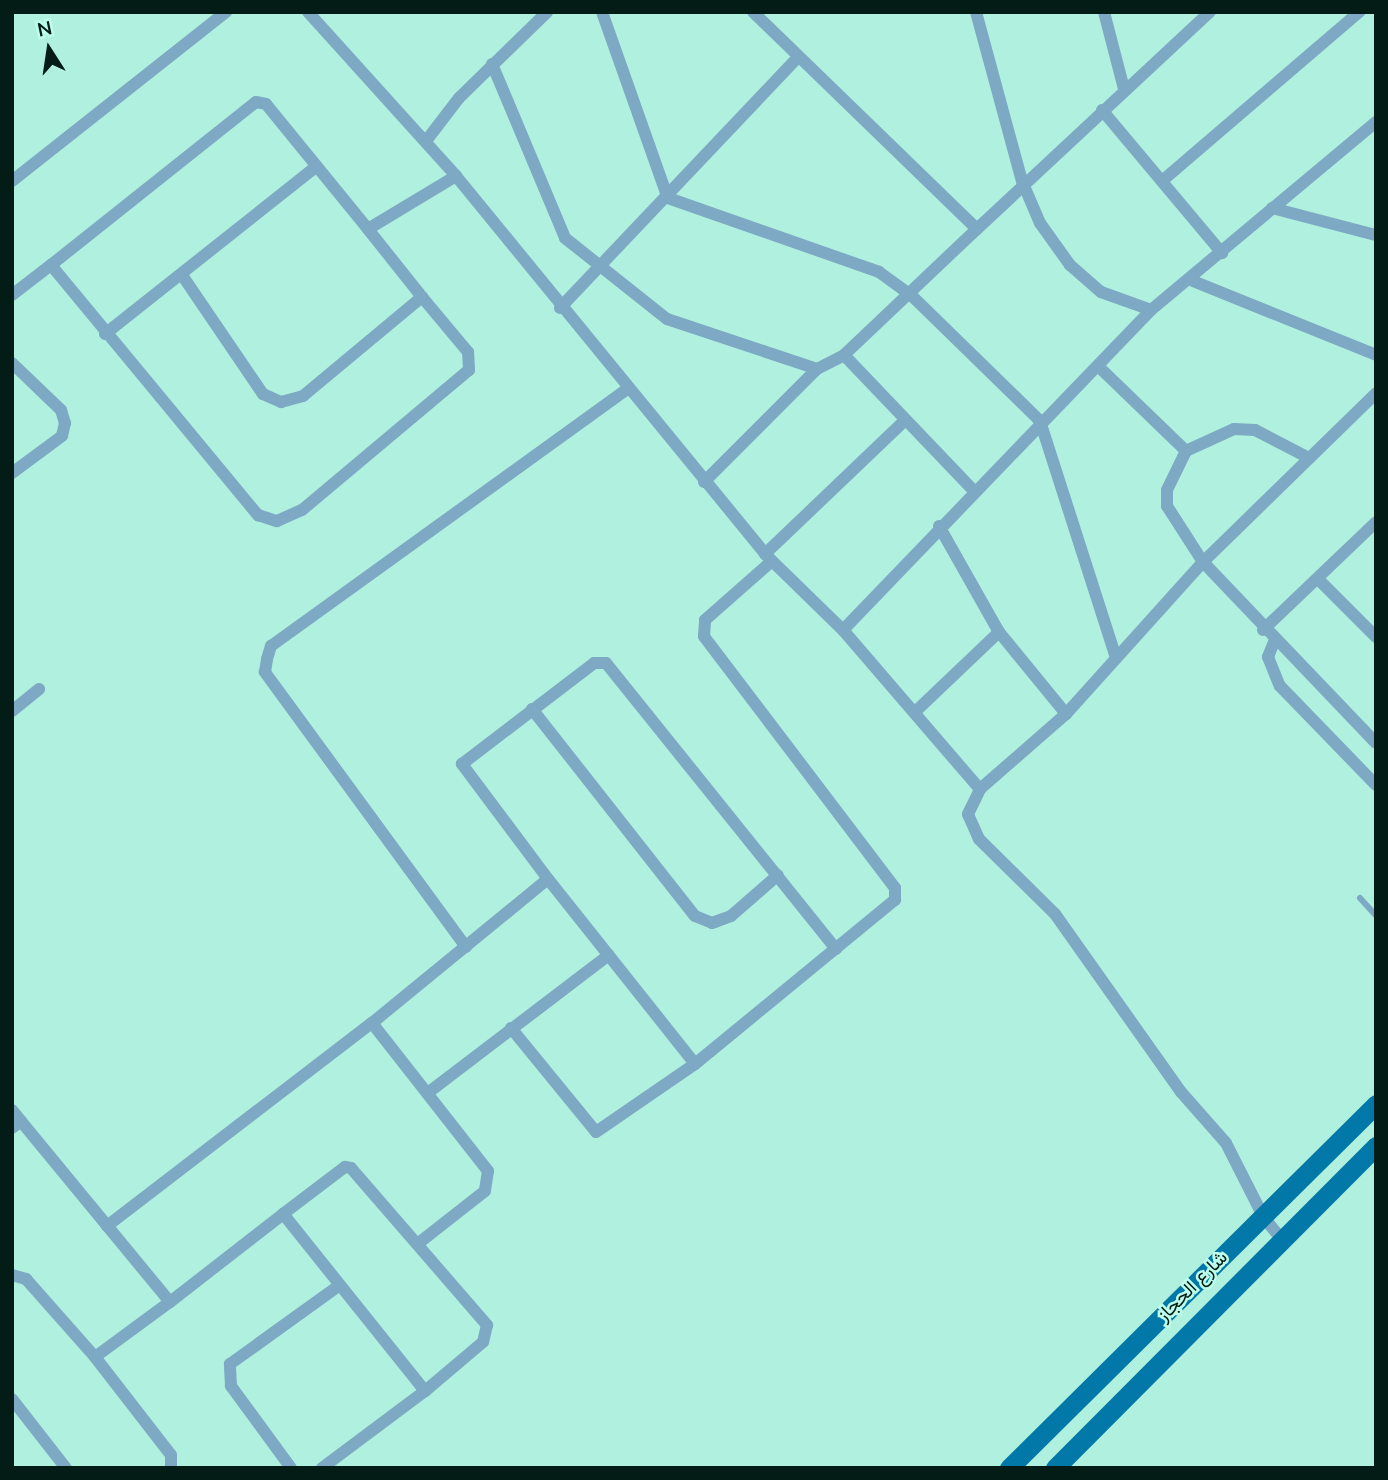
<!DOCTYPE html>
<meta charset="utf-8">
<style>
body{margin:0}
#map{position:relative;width:1388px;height:1480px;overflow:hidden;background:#b0f0de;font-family:Mulish,Vazirmatn,sans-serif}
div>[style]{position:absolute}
.service>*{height:6px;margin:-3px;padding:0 3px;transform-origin:3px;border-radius:3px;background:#7ea9c4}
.minor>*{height:12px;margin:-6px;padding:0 6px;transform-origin:6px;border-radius:6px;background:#7ea9c4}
.primary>*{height:19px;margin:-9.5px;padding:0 9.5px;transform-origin:9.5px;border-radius:9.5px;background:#0278a8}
span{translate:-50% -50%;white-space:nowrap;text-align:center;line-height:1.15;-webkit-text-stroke:5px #bdfdec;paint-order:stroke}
.street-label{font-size:19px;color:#031c16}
.frame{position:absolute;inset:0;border:14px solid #031c16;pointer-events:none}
.north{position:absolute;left:14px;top:14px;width:70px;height:70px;-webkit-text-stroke:5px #bdfdec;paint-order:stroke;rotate:348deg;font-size:19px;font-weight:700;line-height:28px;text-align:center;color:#031c16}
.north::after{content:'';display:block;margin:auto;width:24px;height:32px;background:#031c16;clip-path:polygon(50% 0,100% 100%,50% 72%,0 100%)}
</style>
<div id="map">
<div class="service">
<div style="left:1360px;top:898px;width:24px;rotate:48deg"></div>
</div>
<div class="minor">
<div style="left:308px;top:12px;width:221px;rotate:47.9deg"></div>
<div style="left:456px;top:176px;width:488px;rotate:50.7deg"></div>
<div style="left:765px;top:554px;width:109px;rotate:44.3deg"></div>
<div style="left:843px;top:630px;width:210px;rotate:49.3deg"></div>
<div style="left:602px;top:12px;width:197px;rotate:70.5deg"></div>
<div style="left:668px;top:198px;width:224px;rotate:19.3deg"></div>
<div style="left:879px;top:272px;width:39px;rotate:36deg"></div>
<div style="left:911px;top:295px;width:180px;rotate:44.3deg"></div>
<div style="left:1040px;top:421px;width:249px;rotate:72.2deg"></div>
<div style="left:753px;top:12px;width:312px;rotate:44.1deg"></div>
<div style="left:977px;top:229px;width:318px;rotate:-43deg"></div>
<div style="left:976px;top:12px;width:175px;rotate:74.8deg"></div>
<div style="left:1022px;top:181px;width:46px;rotate:66.8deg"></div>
<div style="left:1040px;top:223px;width:52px;rotate:54.5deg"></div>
<div style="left:1070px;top:265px;width:41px;rotate:41.1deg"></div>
<div style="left:1101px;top:292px;width:53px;rotate:19.8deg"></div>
<div style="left:1104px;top:12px;width:80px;rotate:75.4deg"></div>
<div style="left:492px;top:64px;width:189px;rotate:67.2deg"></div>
<div style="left:565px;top:238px;width:130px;rotate:38.5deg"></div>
<div style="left:667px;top:319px;width:158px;rotate:18.4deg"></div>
<div style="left:1102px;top:110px;width:187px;rotate:50deg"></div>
<div style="left:426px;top:141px;width:54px;rotate:-52.5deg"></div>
<div style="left:459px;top:98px;width:123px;rotate:-44.3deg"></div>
<div style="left:12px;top:181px;width:273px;rotate:-38.3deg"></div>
<div style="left:1162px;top:181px;width:260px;rotate:-40.6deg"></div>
<div style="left:1272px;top:208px;width:107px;rotate:14.6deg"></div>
<div style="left:51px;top:265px;width:262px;rotate:-38.5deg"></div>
<div style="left:256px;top:102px;width:10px;rotate:11deg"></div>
<div style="left:266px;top:104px;width:161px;rotate:50.8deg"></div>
<div style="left:368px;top:229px;width:103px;rotate:-31.1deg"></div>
<div style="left:182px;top:275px;width:144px;rotate:55.8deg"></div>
<div style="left:263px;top:394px;width:20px;rotate:24deg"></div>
<div style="left:281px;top:402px;width:23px;rotate:-15deg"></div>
<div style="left:303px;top:396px;width:155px;rotate:-39.8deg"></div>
<div style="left:422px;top:297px;width:87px;rotate:-128.5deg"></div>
<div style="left:1193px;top:281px;width:197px;rotate:22deg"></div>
<div style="left:12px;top:295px;width:49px;rotate:-37.6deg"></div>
<div style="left:51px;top:265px;width:325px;rotate:50.4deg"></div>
<div style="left:258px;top:515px;width:20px;rotate:18deg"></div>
<div style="left:277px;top:521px;width:27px;rotate:-24deg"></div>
<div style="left:302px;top:510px;width:218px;rotate:-40deg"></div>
<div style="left:469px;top:370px;width:18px;rotate:-93deg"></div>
<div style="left:468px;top:352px;width:72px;rotate:-129.9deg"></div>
<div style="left:560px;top:308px;width:344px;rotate:-46.5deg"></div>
<div style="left:105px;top:334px;width:270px;rotate:-38.4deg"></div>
<div style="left:844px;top:355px;width:188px;rotate:46.3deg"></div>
<div style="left:12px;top:363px;width:68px;rotate:43.8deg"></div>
<div style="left:61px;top:410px;width:14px;rotate:73deg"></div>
<div style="left:65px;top:423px;width:13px;rotate:103deg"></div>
<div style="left:62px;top:436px;width:62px;rotate:143.5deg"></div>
<div style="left:1099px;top:367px;width:121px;rotate:44deg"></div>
<div style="left:1309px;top:458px;width:61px;rotate:-152.6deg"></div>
<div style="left:1255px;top:430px;width:21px;rotate:-177deg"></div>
<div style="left:1234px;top:429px;width:53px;rotate:155.4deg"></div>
<div style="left:1186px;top:451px;width:43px;rotate:116deg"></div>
<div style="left:1167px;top:490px;width:16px;rotate:90deg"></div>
<div style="left:1167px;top:506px;width:67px;rotate:57.3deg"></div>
<div style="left:1203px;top:562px;width:250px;rotate:46.3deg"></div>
<div style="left:704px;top:482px;width:160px;rotate:-45deg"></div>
<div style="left:817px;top:369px;width:30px;rotate:-27deg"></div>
<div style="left:844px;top:355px;width:183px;rotate:-43.5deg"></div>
<div style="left:939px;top:526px;width:122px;rotate:60.5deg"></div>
<div style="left:999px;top:632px;width:106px;rotate:50.7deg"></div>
<div style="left:765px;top:554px;width:192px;rotate:-43.7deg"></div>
<div style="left:1318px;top:579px;width:82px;rotate:45deg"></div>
<div style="left:843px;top:630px;width:444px;rotate:-46.1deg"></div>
<div style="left:1151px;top:310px;width:293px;rotate:-39.9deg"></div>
<div style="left:1263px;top:630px;width:156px;rotate:-43.7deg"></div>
<div style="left:1274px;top:642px;width:16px;rotate:112deg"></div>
<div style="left:1268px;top:657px;width:31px;rotate:68deg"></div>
<div style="left:1280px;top:686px;width:138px;rotate:45.9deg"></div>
<div style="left:532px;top:709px;width:263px;rotate:51.8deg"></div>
<div style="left:695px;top:916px;width:18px;rotate:22deg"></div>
<div style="left:712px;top:923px;width:20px;rotate:-20deg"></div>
<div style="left:731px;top:916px;width:62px;rotate:-41.1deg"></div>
<div style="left:12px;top:711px;width:35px;rotate:-39deg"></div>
<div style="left:915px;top:712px;width:116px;rotate:-43.6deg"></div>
<div style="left:548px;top:879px;width:144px;rotate:-126.8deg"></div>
<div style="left:462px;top:764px;width:166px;rotate:-37.4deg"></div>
<div style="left:594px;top:663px;width:12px"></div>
<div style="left:606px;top:663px;width:367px;rotate:51.2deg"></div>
<div style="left:466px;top:947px;width:341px;rotate:-126.2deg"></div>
<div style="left:265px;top:672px;width:13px;rotate:-81deg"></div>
<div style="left:267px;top:659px;width:14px;rotate:-73deg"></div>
<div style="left:271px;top:646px;width:439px;rotate:-35.8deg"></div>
<div style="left:372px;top:1023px;width:227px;rotate:-39.3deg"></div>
<div style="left:548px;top:879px;width:236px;rotate:51.5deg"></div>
<div style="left:511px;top:1028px;width:134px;rotate:50.7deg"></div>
<div style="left:596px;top:1132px;width:120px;rotate:-34.5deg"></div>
<div style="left:695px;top:1064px;width:259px;rotate:-39.4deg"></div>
<div style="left:895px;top:900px;width:12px;rotate:-90deg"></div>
<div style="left:895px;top:888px;width:316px;rotate:-127.2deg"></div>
<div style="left:704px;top:636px;width:16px;rotate:-86deg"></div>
<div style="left:705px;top:620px;width:89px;rotate:-41.4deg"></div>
<div style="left:429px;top:1092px;width:226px;rotate:-37.3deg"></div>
<div style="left:12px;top:1110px;width:14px;rotate:51deg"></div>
<div style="left:21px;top:1121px;width:11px;rotate:142deg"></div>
<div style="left:107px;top:1226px;width:334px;rotate:-37.5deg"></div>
<div style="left:372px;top:1023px;width:188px;rotate:51.9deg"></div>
<div style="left:488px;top:1171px;width:20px;rotate:99deg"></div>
<div style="left:485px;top:1191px;width:83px;rotate:141.9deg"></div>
<div style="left:1283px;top:1241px;width:32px;rotate:-129deg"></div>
<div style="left:1263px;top:1216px;width:82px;rotate:-116.9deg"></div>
<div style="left:1226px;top:1143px;width:68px;rotate:-131.4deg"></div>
<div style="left:1181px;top:1092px;width:218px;rotate:-125.3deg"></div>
<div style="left:1055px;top:914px;width:107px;rotate:-135.4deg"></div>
<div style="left:979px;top:839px;width:27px;rotate:-114deg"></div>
<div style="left:968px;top:814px;width:28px;rotate:-64deg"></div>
<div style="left:980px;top:789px;width:114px;rotate:-41.1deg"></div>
<div style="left:1066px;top:714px;width:205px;rotate:-48deg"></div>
<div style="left:1203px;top:562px;width:242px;rotate:-44.3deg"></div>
<div style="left:12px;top:1275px;width:15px;rotate:16deg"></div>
<div style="left:26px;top:1279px;width:104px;rotate:48.5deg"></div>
<div style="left:95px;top:1357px;width:93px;rotate:-36.3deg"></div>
<div style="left:170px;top:1302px;width:234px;rotate:-129.5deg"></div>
<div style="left:170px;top:1302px;width:143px;rotate:-37.9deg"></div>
<div style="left:283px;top:1214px;width:78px;rotate:-37.2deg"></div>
<div style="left:345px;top:1167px;width:6px;rotate:9deg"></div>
<div style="left:351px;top:1168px;width:208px;rotate:49.1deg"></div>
<div style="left:487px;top:1325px;width:17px;rotate:103deg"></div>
<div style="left:483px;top:1342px;width:76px;rotate:139.8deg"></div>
<div style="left:425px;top:1391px;width:227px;rotate:-128.7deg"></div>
<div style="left:95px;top:1357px;width:124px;rotate:52.2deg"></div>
<div style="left:171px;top:1455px;width:13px;rotate:90deg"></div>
<div style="left:12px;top:1399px;width:88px;rotate:52deg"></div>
<div style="left:291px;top:1468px;width:102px;rotate:-126.2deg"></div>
<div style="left:231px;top:1386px;width:22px;rotate:-93deg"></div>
<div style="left:230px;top:1364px;width:135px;rotate:-35.7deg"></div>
<div style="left:322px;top:1468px;width:129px;rotate:-36.8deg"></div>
</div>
<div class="primary">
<div style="left:1009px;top:1468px;width:517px;rotate:-44.76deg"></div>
<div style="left:1055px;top:1468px;width:455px;rotate:-45.1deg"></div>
</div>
<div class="street-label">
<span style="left:1192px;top:1286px;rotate:-45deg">شارع الحجاز</span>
</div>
<div class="frame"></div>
<div class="north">N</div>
</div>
